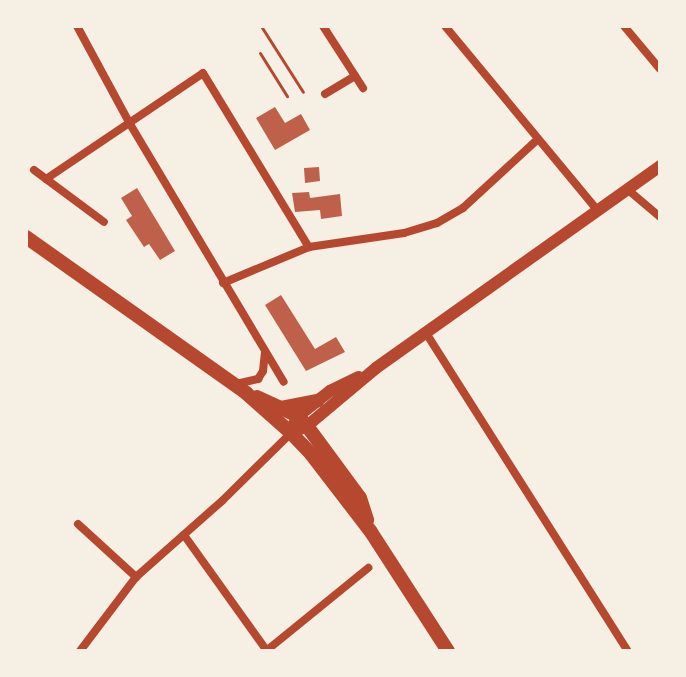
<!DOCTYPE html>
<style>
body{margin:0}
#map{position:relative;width:686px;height:677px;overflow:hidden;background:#f6efe4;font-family:Helvetica,sans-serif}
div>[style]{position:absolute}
.building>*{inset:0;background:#bf614a}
.path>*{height:3px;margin:-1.5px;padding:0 1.5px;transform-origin:1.5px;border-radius:1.5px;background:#b5482f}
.minor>*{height:8px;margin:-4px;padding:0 4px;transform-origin:4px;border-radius:4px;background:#b5482f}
.secondary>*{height:12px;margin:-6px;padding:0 6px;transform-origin:6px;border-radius:6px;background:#b5482f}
.primary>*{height:14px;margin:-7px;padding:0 7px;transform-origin:7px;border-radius:7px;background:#b5482f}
span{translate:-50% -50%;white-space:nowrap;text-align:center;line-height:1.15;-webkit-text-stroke:6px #f6efe4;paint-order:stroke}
.frame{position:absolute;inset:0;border:28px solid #f6efe4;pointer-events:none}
</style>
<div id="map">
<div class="building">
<div style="clip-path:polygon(275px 107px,285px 123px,301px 114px,310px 130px,275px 150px,256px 118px)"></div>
<div style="clip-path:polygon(319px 167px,320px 181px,305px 183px,304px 168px)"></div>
<div style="clip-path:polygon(137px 188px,175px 251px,160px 260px,149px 244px,144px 247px,126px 220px,132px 216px,121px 198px)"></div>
<div style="clip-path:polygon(309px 192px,310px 198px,340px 194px,342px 216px,321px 219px,320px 210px,295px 212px,292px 193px)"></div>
<div style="clip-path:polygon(281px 295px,315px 349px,336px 337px,345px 352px,306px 371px,265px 305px)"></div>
</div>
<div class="path">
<div style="left:261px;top:26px;width:78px;rotate:57.5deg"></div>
<div style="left:260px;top:53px;width:51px;rotate:57.9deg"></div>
</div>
<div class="minor">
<div style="left:77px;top:26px;width:111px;rotate:61.6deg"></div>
<div style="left:130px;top:124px;width:300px;rotate:59.2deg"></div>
<div style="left:323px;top:26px;width:74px;rotate:57.2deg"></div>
<div style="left:445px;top:26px;width:239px;rotate:50.4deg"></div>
<div style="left:624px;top:26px;width:56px;rotate:50.1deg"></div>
<div style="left:325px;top:94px;width:35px;rotate:-31deg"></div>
<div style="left:34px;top:170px;width:87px;rotate:36.6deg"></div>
<div style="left:46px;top:179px;width:189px;rotate:-34deg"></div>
<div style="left:203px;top:73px;width:204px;rotate:58.7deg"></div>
<div style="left:627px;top:189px;width:43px;rotate:40.3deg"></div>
<div style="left:223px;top:283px;width:93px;rotate:-22.7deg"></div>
<div style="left:309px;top:247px;width:96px;rotate:-8.4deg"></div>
<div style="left:404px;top:233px;width:34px;rotate:-17deg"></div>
<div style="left:437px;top:223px;width:30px;rotate:-30deg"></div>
<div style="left:463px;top:208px;width:100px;rotate:-42.6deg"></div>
<div style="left:426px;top:333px;width:377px;rotate:57.6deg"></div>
<div style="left:236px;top:384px;width:23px;rotate:-13deg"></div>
<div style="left:258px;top:379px;width:9px;rotate:-58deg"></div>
<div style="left:263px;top:371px;width:18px;rotate:-84deg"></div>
<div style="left:78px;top:524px;width:79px;rotate:42.4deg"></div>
<div style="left:184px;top:535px;width:143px;rotate:54.4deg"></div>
<div style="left:80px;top:651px;width:93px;rotate:-52.9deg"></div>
<div style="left:136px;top:577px;width:116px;rotate:-41.5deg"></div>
<div style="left:223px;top:500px;width:95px;rotate:-44.6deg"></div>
<div style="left:266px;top:651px;width:132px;rotate:-39.1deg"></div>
</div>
<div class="secondary">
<div style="left:294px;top:424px;width:9px;rotate:-63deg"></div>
<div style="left:298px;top:416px;width:41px;rotate:-38deg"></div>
<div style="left:330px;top:391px;width:32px;rotate:-26deg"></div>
<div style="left:291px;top:433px;width:17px;rotate:-24deg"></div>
<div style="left:307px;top:426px;width:90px;rotate:-40deg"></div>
<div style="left:376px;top:368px;width:349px;rotate:-35.4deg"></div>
</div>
<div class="primary">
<div style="left:26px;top:237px;width:270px;rotate:35.3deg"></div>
<div style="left:246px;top:393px;width:60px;rotate:41.6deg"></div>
<div style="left:291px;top:433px;width:29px;rotate:46deg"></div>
<div style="left:311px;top:454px;width:98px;rotate:52.4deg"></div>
<div style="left:371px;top:532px;width:142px;rotate:57.1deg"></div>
<div style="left:257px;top:397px;width:45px;rotate:24.9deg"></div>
<div style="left:298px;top:416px;width:13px;rotate:48deg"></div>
<div style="left:307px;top:426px;width:89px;rotate:53.6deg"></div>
<div style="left:360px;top:498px;width:23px;rotate:72deg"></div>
<div style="left:280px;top:408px;width:38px;rotate:-11deg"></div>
</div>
<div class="frame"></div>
</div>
